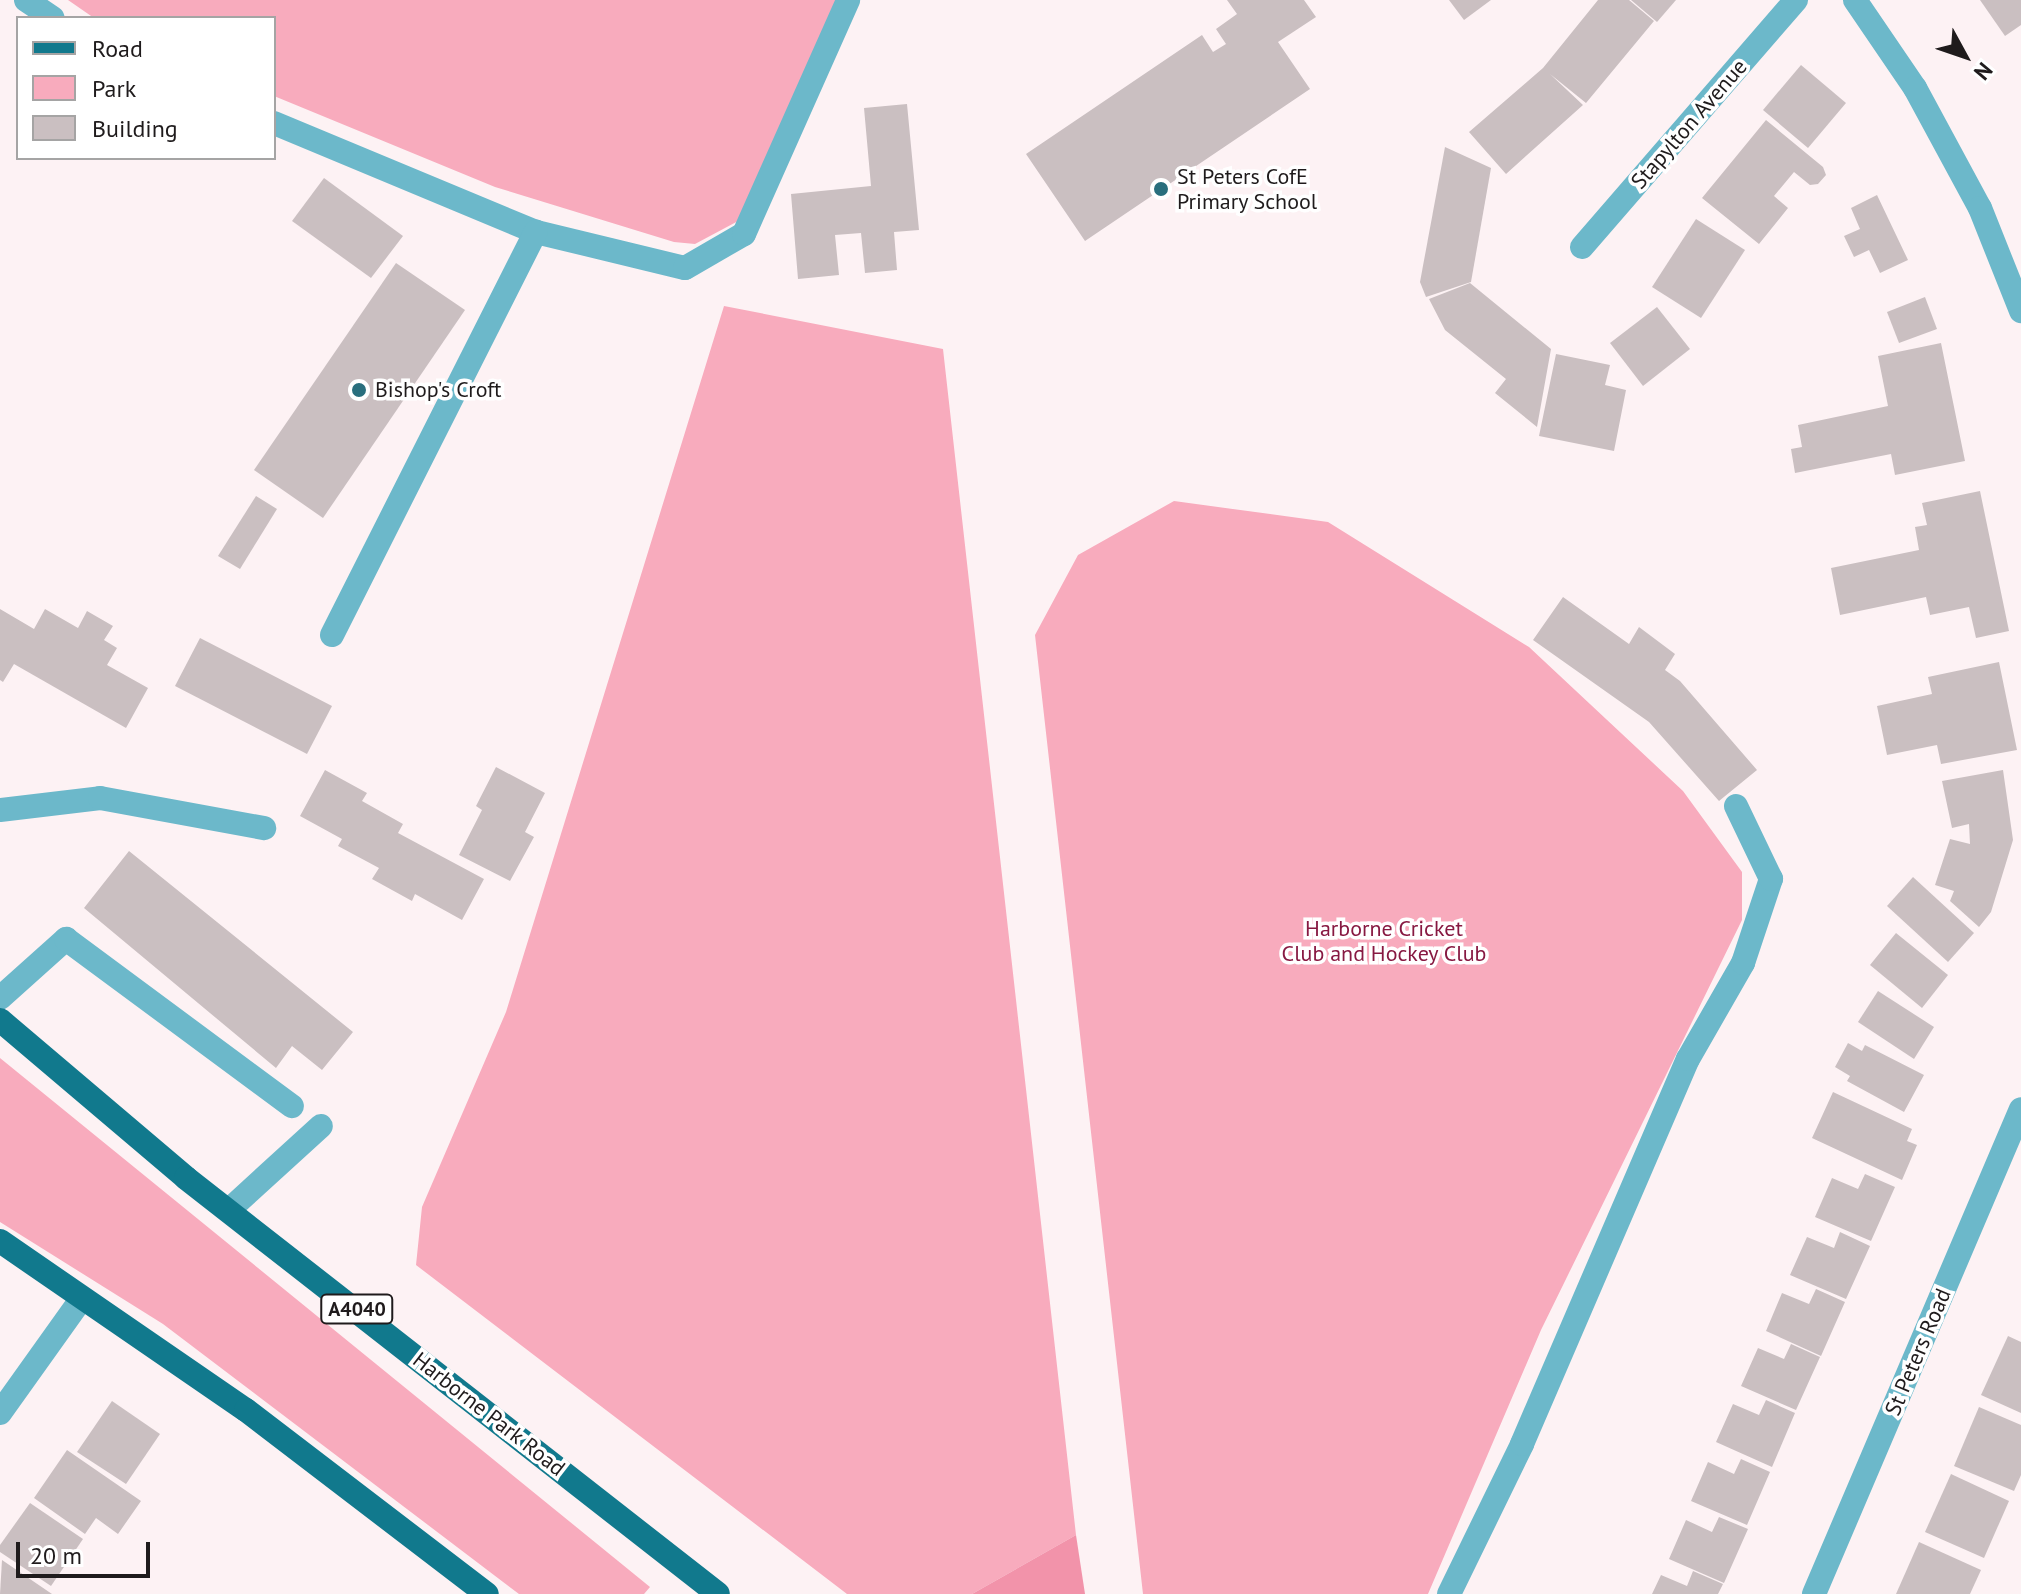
<!DOCTYPE html>
<style>
body{margin:0}
#map{position:relative;width:2021px;height:1594px;overflow:hidden;background:#fdf2f4;font-family:"PT Sans",sans-serif}
div>[style]{position:absolute}
.green>*{inset:0;background:#f8abbd}
.forest>*{inset:0;background:#f293aa}
.building>*{inset:0;background:#cabfc1}
.minor>*{height:24px;margin:-12px;padding:0 12px;transform-origin:12px;border-radius:12px;background:#6cb8ca}
.major>*{height:24px;margin:-12px;padding:0 12px;transform-origin:12px;border-radius:12px;background:#11798d}
.dots>*{width:22px;height:22px;translate:-50% -50%;box-sizing:border-box;border:4px solid #fff;border-radius:50%}
span{translate:-50% -50%;white-space:nowrap;text-align:center;line-height:1.15;-webkit-text-stroke:7px #fff;paint-order:stroke}
.shield-label span{padding:2px 6px;background:#fff;border:2px solid;border-radius:6px;-webkit-text-stroke-width:0}
.shield-label{font-size:20px;color:#1f1b1c;font-weight:700}
.street-label{font-size:22px;color:#1f1b1c}
.poi-label{font-size:22px;color:#1f1b1c}
.left{translate:0 -50%;text-align:left}
.park-label{font-size:22px;color:#871942}
.legend{position:absolute;left:16px;top:16px;width:260px;height:144px;box-sizing:border-box;background:#fff;border:2px solid #a5a4a4;margin:0;padding:10px 14px;list-style:none;font-size:24px;color:#1f1b1c}
.legend li{display:flex;align-items:center;gap:16px;height:40px}
.legend b{width:40px;border:2px solid #a5a4a4}
.north{position:absolute;left:1925px;top:16px;width:80px;height:80px;-webkit-text-stroke:6px #fff;paint-order:stroke;rotate:130deg;font-size:22px;font-weight:700;line-height:32px;text-align:center;color:#1f1b1c}
.north::after{content:'';display:block;margin:auto;width:28px;height:36px;background:#1f1b1c;clip-path:polygon(50% 0,100% 100%,50% 72%,0 100%)}
.scale{position:absolute;left:16px;top:1542px;width:134px;height:36px;box-sizing:border-box;border:4px solid #1f1b1c;border-top:0;padding-left:10px;font-size:24px;line-height:28px;white-space:nowrap;color:#1f1b1c;-webkit-text-stroke:6px #fff;paint-order:stroke}
</style>
<div id="map">
<div class="green">
<div style="clip-path:polygon(68px 0,836px 0,740px 220px,695px 244px,674px 242px,495px 187px,274px 96px,274px 18px,94px 18px)"></div>
<div style="clip-path:polygon(724px 306px,943px 349px,1076px 1535px,972px 1594px,847px 1594px,416px 1265px,422px 1207px,506px 1012px)"></div>
<div style="clip-path:polygon(1174px 501px,1328px 522px,1529px 647px,1683px 791px,1742px 872px,1742px 920px,1541px 1330px,1428px 1594px,1143px 1594px,1035px 635px,1078px 555px)"></div>
<div style="clip-path:polygon(0 1058px,650px 1587px,644px 1594px,519px 1594px,163px 1324px,0 1222px)"></div>
</div>
<div class="forest">
<div style="clip-path:polygon(1076px 1535px,1085px 1594px,972px 1594px)"></div>
</div>
<div class="building">
<div style="clip-path:polygon(1227px 0,1304px 0,1316px 17px,1278px 42px,1310px 89px,1085px 241px,1026px 154px,1202px 35px,1213px 52px,1226px 44px,1216px 29px,1237px 14px)"></div>
<div style="clip-path:polygon(1449px 0,1491px 0,1464px 20px)"></div>
<div style="clip-path:polygon(1598px 0,1629px 0,1654px 21px,1586px 103px,1550px 74px,1583px 105px,1506px 174px,1469px 132px,1543px 68px)"></div>
<div style="clip-path:polygon(1631px 0,1676px 0,1657px 22px)"></div>
<div style="clip-path:polygon(1980px 0,2021px 0,2021px 25px,2005px 36px)"></div>
<div style="clip-path:polygon(1801px 65px,1846px 103px,1808px 148px,1763px 110px)"></div>
<div style="clip-path:polygon(907px 104px,919px 230px,894px 232px,897px 270px,865px 273px,861px 233px,835px 235px,839px 275px,798px 279px,791px 194px,871px 186px,864px 108px)"></div>
<div style="clip-path:polygon(1766px 120px,1823px 167px,1826px 175px,1818px 184px,1810px 185px,1794px 172px,1774px 196px,1788px 208px,1759px 244px,1702px 198px)"></div>
<div style="clip-path:polygon(1445px 147px,1491px 168px,1471px 282px,1426px 297px,1420px 282px)"></div>
<div style="clip-path:polygon(324px 178px,403px 236px,371px 278px,292px 221px)"></div>
<div style="clip-path:polygon(1877px 195px,1908px 260px,1880px 273px,1869px 250px,1854px 257px,1844px 236px,1860px 229px,1851px 208px)"></div>
<div style="clip-path:polygon(1696px 219px,1745px 250px,1701px 318px,1652px 287px)"></div>
<div style="clip-path:polygon(396px 263px,465px 310px,323px 518px,254px 470px)"></div>
<div style="clip-path:polygon(1470px 283px,1551px 349px,1537px 427px,1495px 393px,1506px 379px,1445px 330px,1429px 299px)"></div>
<div style="clip-path:polygon(1925px 297px,1937px 329px,1899px 343px,1887px 312px)"></div>
<div style="clip-path:polygon(1657px 307px,1690px 349px,1643px 386px,1610px 343px)"></div>
<div style="clip-path:polygon(1941px 343px,1965px 461px,1895px 475px,1891px 454px,1795px 473px,1791px 449px,1802px 447px,1798px 425px,1888px 406px,1878px 356px)"></div>
<div style="clip-path:polygon(1556px 354px,1610px 365px,1605px 385px,1626px 390px,1614px 451px,1539px 436px)"></div>
<div style="clip-path:polygon(1980px 491px,2009px 631px,1976px 638px,1969px 607px,1930px 615px,1926px 597px,1840px 615px,1831px 568px,1919px 550px,1915px 527px,1927px 525px,1922px 503px)"></div>
<div style="clip-path:polygon(256px 496px,277px 509px,240px 569px,218px 556px)"></div>
<div style="clip-path:polygon(1563px 597px,1629px 644px,1639px 627px,1675px 654px,1665px 670px,1680px 681px,1757px 770px,1719px 801px,1649px 722px,1533px 640px)"></div>
<div style="clip-path:polygon(0 609px,34px 629px,45px 609px,78px 628px,87px 611px,113px 626px,104px 640px,117px 648px,107px 665px,148px 688px,126px 728px,14px 664px,3px 682px,0 680px)"></div>
<div style="clip-path:polygon(200px 638px,332px 706px,307px 754px,175px 686px)"></div>
<div style="clip-path:polygon(1999px 662px,2017px 750px,1941px 764px,1937px 745px,1887px 755px,1877px 706px,1932px 694px,1928px 677px)"></div>
<div style="clip-path:polygon(496px 767px,545px 793px,525px 832px,534px 837px,510px 881px,459px 855px,482px 810px,476px 806px)"></div>
<div style="clip-path:polygon(325px 770px,367px 793px,362px 801px,403px 824px,398px 833px,484px 879px,462px 920px,415px 894px,412px 901px,372px 879px,379px 868px,338px 846px,342px 839px,300px 816px)"></div>
<div style="clip-path:polygon(2003px 770px,2013px 840px,1991px 912px,1979px 927px,1950px 901px,1954px 891px,1935px 885px,1950px 839px,1970px 844px,1969px 824px,1952px 828px,1942px 781px)"></div>
<div style="clip-path:polygon(129px 851px,353px 1032px,322px 1070px,292px 1046px,276px 1068px,84px 908px)"></div>
<div style="clip-path:polygon(1913px 877px,1974px 933px,1948px 962px,1887px 906px)"></div>
<div style="clip-path:polygon(1896px 933px,1948px 975px,1922px 1008px,1870px 965px)"></div>
<div style="clip-path:polygon(1878px 991px,1934px 1027px,1914px 1059px,1858px 1022px)"></div>
<div style="clip-path:polygon(1848px 1043px,1862px 1051px,1865px 1045px,1924px 1075px,1904px 1112px,1847px 1081px,1850px 1076px,1835px 1067px)"></div>
<div style="clip-path:polygon(1833px 1092px,1912px 1129px,1907px 1141px,1917px 1145px,1902px 1180px,1812px 1138px)"></div>
<div style="clip-path:polygon(1865px 1174px,1895px 1187px,1871px 1241px,1815px 1217px,1832px 1178px,1858px 1189px)"></div>
<div style="clip-path:polygon(1840px 1232px,1870px 1246px,1846px 1299px,1790px 1275px,1807px 1237px,1834px 1248px)"></div>
<div style="clip-path:polygon(1816px 1289px,1845px 1302px,1821px 1356px,1766px 1331px,1782px 1293px,1809px 1304px)"></div>
<div style="clip-path:polygon(2008px 1336px,2021px 1342px,2021px 1413px,1981px 1395px)"></div>
<div style="clip-path:polygon(1791px 1344px,1820px 1357px,1796px 1410px,1741px 1386px,1758px 1348px,1784px 1359px)"></div>
<div style="clip-path:polygon(1766px 1400px,1795px 1413px,1772px 1467px,1716px 1442px,1733px 1404px,1759px 1415px)"></div>
<div style="clip-path:polygon(112px 1401px,160px 1434px,126px 1484px,77px 1452px)"></div>
<div style="clip-path:polygon(1979px 1407px,2021px 1425px,2021px 1475px,2014px 1491px,1954px 1466px)"></div>
<div style="clip-path:polygon(67px 1450px,141px 1501px,118px 1534px,96px 1518px,85px 1534px,34px 1498px)"></div>
<div style="clip-path:polygon(1741px 1459px,1770px 1472px,1747px 1525px,1691px 1501px,1708px 1462px,1734px 1474px)"></div>
<div style="clip-path:polygon(1951px 1474px,2009px 1501px,1984px 1558px,1925px 1532px)"></div>
<div style="clip-path:polygon(30px 1503px,83px 1539px,51px 1586px,0 1552px,0 1545px)"></div>
<div style="clip-path:polygon(1719px 1517px,1748px 1529px,1724px 1583px,1669px 1559px,1686px 1520px,1712px 1532px)"></div>
<div style="clip-path:polygon(1919px 1542px,1981px 1570px,1970px 1594px,1896px 1594px)"></div>
<div style="clip-path:polygon(2px 1560px,52px 1594px,0 1594px)"></div>
<div style="clip-path:polygon(1693px 1571px,1723px 1584px,1718px 1594px,1652px 1594px,1661px 1575px,1687px 1586px)"></div>
</div>
<div class="minor">
<div style="left:26px;top:0;width:32px;rotate:34deg"></div>
<div style="left:1855px;top:0;width:107px;rotate:55.7deg"></div>
<div style="left:1915px;top:88px;width:136px;rotate:61.6deg"></div>
<div style="left:1980px;top:208px;width:111px;rotate:68.3deg"></div>
<div style="left:274px;top:123px;width:284px;rotate:22.6deg"></div>
<div style="left:536px;top:232px;width:153px;rotate:13.6deg"></div>
<div style="left:685px;top:268px;width:68px;rotate:-30deg"></div>
<div style="left:744px;top:234px;width:256px;rotate:-66deg"></div>
<div style="left:1582px;top:247px;width:327px;rotate:-49.1deg"></div>
<div style="left:332px;top:635px;width:452px;rotate:-63.2deg"></div>
<div style="left:0;top:810px;width:101px;rotate:-6.8deg"></div>
<div style="left:100px;top:798px;width:167px;rotate:10.4deg"></div>
<div style="left:0;top:998px;width:89px;rotate:-41.8deg"></div>
<div style="left:66px;top:939px;width:281px;rotate:36.5deg"></div>
<div style="left:230px;top:1209px;width:123px;rotate:-42.4deg"></div>
<div style="left:0;top:1413px;width:141px;rotate:-54.5deg"></div>
<div style="left:1449px;top:1594px;width:167px;rotate:-64deg"></div>
<div style="left:1522px;top:1444px;width:419px;rotate:-66.7deg"></div>
<div style="left:1688px;top:1059px;width:111px;rotate:-60.2deg"></div>
<div style="left:1743px;top:963px;width:89px;rotate:-71.6deg"></div>
<div style="left:1771px;top:879px;width:81px;rotate:-115.6deg"></div>
<div style="left:1814px;top:1594px;width:527px;rotate:-66.89deg"></div>
</div>
<div class="major">
<div style="left:0;top:1020px;width:244px;rotate:40.3deg"></div>
<div style="left:186px;top:1178px;width:675px;rotate:38.02deg"></div>
<div style="left:0;top:1241px;width:298px;rotate:34.5deg"></div>
<div style="left:246px;top:1410px;width:303px;rotate:37.4deg"></div>
</div>
<div class="dots">
<div style="left:1161px;top:189px;background:#296e7d"></div>
<div style="left:359px;top:390px;background:#296e7d"></div>
</div>
<div class="shield-label">
<span style="left:357px;top:1309px">A4040</span>
</div>
<div class="street-label">
<span style="left:1689px;top:124px;rotate:-49deg">Stapylton Avenue</span>
<span style="left:1918px;top:1352px;rotate:-67deg">St Peters Road</span>
<span style="left:489px;top:1414px;rotate:38deg">Harborne Park Road</span>
</div>
<div class="poi-label">
<span class="left" style="left:1177px;top:189px">St Peters CofE<br>Primary School</span>
<span class="left" style="left:375px;top:390px">Bishop's Croft</span>
</div>
<div class="park-label">
<span style="left:1384px;top:941px">Harborne Cricket<br>Club and Hockey Club</span>
</div>
<ul class="legend">
<li><b style="height:10px;background:#11798d"></b>Road</li>
<li><b style="height:22px;background:#f8abbd"></b>Park</li>
<li><b style="height:22px;background:#cabfc1"></b>Building</li>
</ul>
<div class="north">N</div>
<div class="scale">20 m</div>
</div>
